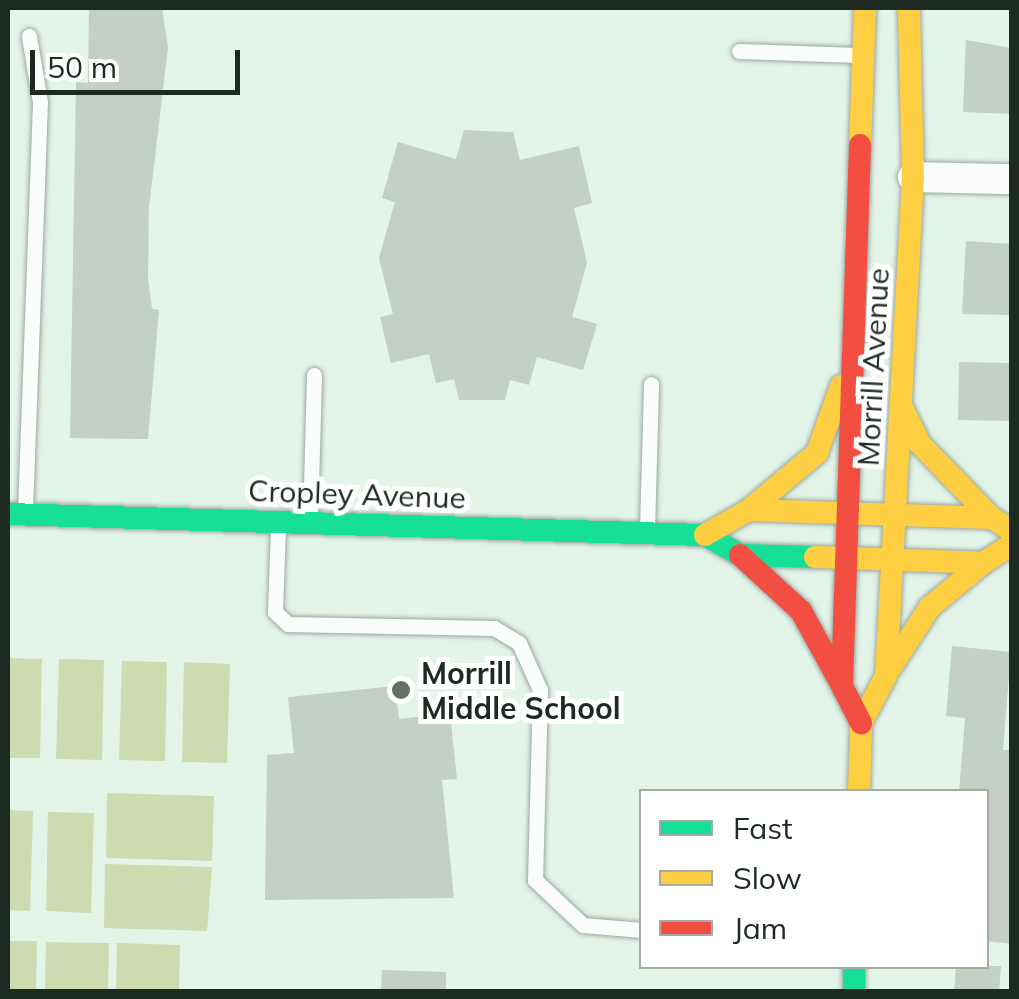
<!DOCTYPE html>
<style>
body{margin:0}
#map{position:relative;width:1019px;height:999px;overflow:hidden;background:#e3f4e9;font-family:Mulish,sans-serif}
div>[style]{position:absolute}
.green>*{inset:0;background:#cedbb1}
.building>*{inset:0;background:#c4cfc5}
.roads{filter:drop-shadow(0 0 2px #9ba8a0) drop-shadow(0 0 2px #9ba8a0)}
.lane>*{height:15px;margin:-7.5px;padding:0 7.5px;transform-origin:7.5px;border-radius:7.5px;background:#fbfdfc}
.street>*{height:30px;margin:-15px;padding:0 15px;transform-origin:15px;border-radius:15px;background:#fbfdfc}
.fast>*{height:22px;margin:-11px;padding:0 11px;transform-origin:11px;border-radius:11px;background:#16e098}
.slow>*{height:22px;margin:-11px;padding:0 11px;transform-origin:11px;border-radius:11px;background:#ffcf43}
.jam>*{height:22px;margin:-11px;padding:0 11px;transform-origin:11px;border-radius:11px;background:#f24e42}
.dots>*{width:28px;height:28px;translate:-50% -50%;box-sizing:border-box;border:5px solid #fff;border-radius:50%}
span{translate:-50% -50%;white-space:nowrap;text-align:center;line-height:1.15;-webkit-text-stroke:10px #fff;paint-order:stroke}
.street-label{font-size:30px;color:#1d2a22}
.poi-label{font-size:30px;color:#1d2a22;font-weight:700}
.left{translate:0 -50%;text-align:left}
.frame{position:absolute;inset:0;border:10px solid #1d2a22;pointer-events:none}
.legend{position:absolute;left:639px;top:789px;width:350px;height:180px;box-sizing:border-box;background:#fff;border:2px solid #a5aaa7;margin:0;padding:12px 18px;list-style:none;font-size:30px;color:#1d2a22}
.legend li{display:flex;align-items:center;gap:20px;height:50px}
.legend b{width:50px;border:2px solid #a5aaa7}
.scale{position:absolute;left:30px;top:50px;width:210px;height:45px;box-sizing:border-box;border:5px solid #1d2a22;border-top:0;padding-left:12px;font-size:30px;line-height:35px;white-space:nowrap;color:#1d2a22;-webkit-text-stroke:8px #fff;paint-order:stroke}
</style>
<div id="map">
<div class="green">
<div style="clip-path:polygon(8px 658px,42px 659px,40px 758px,8px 758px)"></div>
<div style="clip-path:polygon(59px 659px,104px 660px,102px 760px,56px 759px)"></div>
<div style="clip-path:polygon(122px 661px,167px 662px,165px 761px,119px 760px)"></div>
<div style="clip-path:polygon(184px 662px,230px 664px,227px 763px,182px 762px)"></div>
<div style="clip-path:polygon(107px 793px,214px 796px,212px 861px,106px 858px)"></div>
<div style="clip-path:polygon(8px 810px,33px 811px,30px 911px,8px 910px)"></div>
<div style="clip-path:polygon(48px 812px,94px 813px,91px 913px,46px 911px)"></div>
<div style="clip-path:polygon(105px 864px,212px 867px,207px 931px,104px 928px)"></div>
<div style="clip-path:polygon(8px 941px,37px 941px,36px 991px,8px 991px)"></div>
<div style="clip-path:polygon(46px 942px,109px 943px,108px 991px,45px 991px)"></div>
<div style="clip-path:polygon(117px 943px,180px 945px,179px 991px,116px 991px)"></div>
</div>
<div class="building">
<div style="clip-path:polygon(89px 8px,162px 8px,168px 47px,149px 208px,148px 277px,152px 309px,159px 310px,148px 439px,70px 438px,76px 82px,88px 83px)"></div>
<div style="clip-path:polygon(966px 40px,1012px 48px,1012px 114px,963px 112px)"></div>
<div style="clip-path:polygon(464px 130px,513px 132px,520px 160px,579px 146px,592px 203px,574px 208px,587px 263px,572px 317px,597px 324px,583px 370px,537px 357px,529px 385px,510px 380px,505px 400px,459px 400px,454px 379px,436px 383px,429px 354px,391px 363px,380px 317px,393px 314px,379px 258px,395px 202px,382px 198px,398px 142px,456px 159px)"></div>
<div style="clip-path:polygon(966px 241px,1012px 244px,1012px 315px,962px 314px)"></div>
<div style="clip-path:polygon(959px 362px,1012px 363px,1012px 421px,958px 420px)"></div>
<div style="clip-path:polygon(952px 646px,1011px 652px,1003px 750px,1012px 750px,1012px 944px,986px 941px,986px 792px,959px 792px,965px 718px,946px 716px)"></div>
<div style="clip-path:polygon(395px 686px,399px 719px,450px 713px,457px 779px,442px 780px,454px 898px,265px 900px,267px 755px,294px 753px,288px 697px)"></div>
<div style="clip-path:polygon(956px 966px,1001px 966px,999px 992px,954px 992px)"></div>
<div style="clip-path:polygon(382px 970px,446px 972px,446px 992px,381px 992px)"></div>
</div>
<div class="roads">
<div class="lane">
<div style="left:739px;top:51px;width:120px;rotate:1.9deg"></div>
<div style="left:25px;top:511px;width:409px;rotate:-87.9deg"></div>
<div style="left:40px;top:102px;width:67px;rotate:-99.5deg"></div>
<div style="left:310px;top:521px;width:146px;rotate:-88.4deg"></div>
<div style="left:278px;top:526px;width:86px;rotate:92deg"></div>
<div style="left:275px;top:612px;width:18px;rotate:43deg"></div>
<div style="left:288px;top:624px;width:206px;rotate:1.1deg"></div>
<div style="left:494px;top:628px;width:29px;rotate:31deg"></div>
<div style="left:519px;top:643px;width:51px;rotate:65.9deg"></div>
<div style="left:540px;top:690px;width:190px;rotate:91.5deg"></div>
<div style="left:535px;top:880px;width:66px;rotate:43.2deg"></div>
<div style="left:583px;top:925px;width:59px;rotate:4.8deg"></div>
<div style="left:647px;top:530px;width:146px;rotate:-88.4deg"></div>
</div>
<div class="street">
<div style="left:913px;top:177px;width:99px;rotate:1.2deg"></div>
</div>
<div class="fast">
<div style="left:8px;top:514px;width:697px;rotate:1.73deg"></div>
<div style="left:705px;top:535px;width:40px;rotate:29.7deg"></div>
<div style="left:740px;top:555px;width:75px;rotate:1.5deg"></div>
<div style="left:854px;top:966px;width:26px;rotate:90deg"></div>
</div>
<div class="slow">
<div style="left:860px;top:145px;width:137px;rotate:-87.9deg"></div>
<div style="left:902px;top:407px;width:41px;rotate:64.1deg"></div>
<div style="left:920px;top:444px;width:103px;rotate:45.8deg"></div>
<div style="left:749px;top:510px;width:89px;rotate:-40deg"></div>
<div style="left:817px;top:453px;width:71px;rotate:-70.3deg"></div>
<div style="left:705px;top:535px;width:51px;rotate:-29.6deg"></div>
<div style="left:749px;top:510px;width:243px;rotate:1.9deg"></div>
<div style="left:992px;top:518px;width:24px;rotate:33deg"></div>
<div style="left:815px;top:557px;width:168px;rotate:2deg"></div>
<div style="left:983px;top:563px;width:35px;rotate:-33deg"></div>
<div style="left:891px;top:667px;width:72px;rotate:-57deg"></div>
<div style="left:930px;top:607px;width:69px;rotate:-39.7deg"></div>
<div style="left:859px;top:792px;width:69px;rotate:-88.3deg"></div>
<div style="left:861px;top:723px;width:53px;rotate:-62deg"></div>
<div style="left:886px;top:676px;width:500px;rotate:-86.9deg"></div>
<div style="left:913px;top:177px;width:169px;rotate:-91.4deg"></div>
</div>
<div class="jam">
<div style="left:860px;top:145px;width:541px;rotate:91.91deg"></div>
<div style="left:842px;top:686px;width:42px;rotate:62.8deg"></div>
<div style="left:740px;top:555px;width:83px;rotate:42.6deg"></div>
<div style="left:801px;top:611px;width:81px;rotate:61.2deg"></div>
</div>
</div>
<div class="dots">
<div style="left:401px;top:690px;background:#627168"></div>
</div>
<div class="street-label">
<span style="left:873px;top:367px;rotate:-87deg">Morrill Avenue</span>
<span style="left:357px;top:494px;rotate:2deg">Cropley Avenue</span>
</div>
<div class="poi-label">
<span class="left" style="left:421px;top:690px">Morrill<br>Middle School</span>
</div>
<div class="frame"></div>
<ul class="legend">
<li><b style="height:12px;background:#16e098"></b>Fast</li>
<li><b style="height:12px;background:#ffcf43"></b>Slow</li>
<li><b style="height:12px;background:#f24e42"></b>Jam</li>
</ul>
<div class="scale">50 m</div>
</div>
